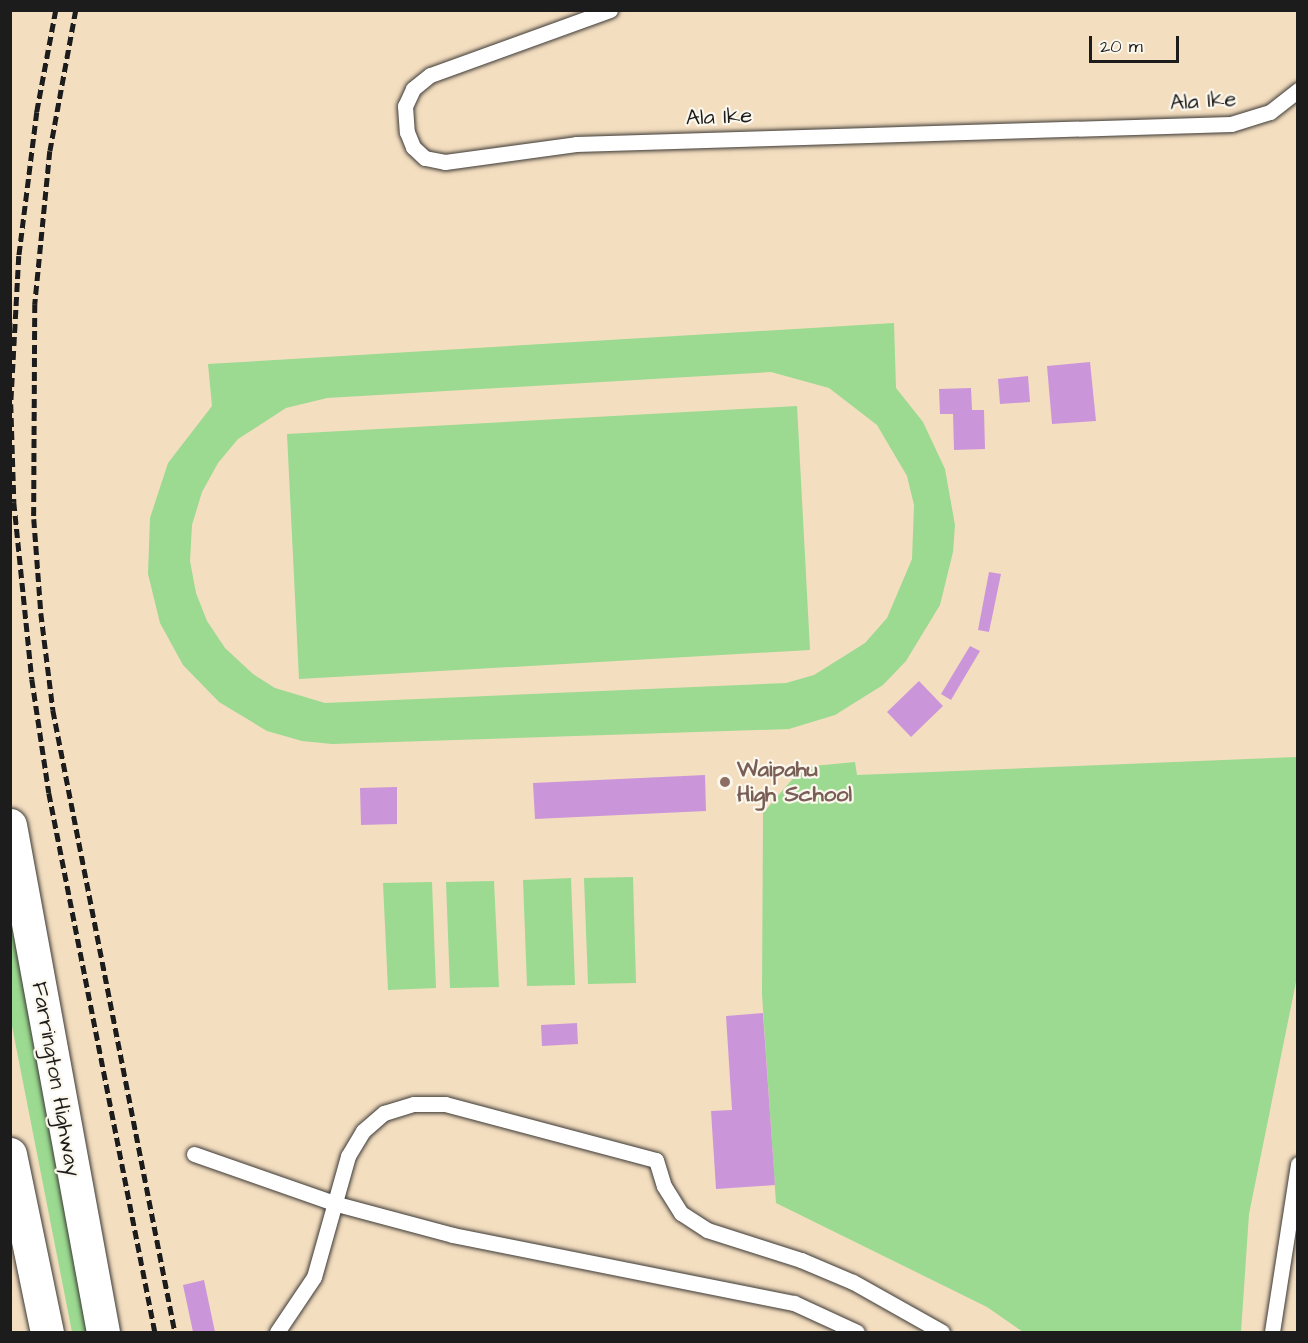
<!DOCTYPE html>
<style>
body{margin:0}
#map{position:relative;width:1308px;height:1343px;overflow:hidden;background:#f4dec0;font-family:"Architects Daughter",sans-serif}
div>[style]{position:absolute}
.green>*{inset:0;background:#9bda90}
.building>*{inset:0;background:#cb96d9}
.roads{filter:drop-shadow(0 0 2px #3c3935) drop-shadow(0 0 2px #3c3935)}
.lane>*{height:15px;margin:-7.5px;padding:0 7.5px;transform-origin:7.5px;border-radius:7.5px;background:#fff}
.primary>*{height:33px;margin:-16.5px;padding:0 16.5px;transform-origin:16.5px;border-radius:16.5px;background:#fff}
.rail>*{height:4.5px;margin-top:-2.25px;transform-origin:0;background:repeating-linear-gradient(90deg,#1c1c1c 0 9px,transparent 0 13.5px)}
.dots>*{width:16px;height:16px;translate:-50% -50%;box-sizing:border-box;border:3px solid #fbf7ec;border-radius:50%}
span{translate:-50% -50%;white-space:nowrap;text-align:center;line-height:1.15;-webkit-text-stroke:4.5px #fbf7ec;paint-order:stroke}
.street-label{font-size:22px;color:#1c1c1c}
.education-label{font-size:22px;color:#785e54;font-weight:700}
.left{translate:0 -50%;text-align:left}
.frame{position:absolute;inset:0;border:12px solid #1c1c1c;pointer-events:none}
.scale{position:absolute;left:1089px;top:36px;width:90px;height:27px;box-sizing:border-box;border:3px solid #1c1c1c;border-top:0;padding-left:8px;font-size:18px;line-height:21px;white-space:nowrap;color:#1c1c1c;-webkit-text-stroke:4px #fbf7ec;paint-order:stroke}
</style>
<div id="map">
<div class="green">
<div style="clip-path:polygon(evenodd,894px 323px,896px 388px,923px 422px,945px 469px,955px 525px,953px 552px,940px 605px,906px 661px,883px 685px,835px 715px,789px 729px,332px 744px,302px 741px,267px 731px,219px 702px,183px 665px,160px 623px,148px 574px,150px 518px,168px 463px,212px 406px,208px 364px,894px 323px,771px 372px,829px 388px,877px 425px,907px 476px,914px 505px,912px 559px,887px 618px,865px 643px,814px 675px,786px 683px,325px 703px,275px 688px,253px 674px,225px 648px,207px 621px,196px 593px,190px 561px,192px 525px,202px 492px,218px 463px,238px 439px,286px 408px,327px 398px,771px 372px)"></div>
<div style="clip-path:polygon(797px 406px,810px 650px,299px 679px,287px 434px)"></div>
<div style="clip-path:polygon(1297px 757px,1297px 977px,1249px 1214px,1241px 1332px,1023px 1332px,987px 1307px,776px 1203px,762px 994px,763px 813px,803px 767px,855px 762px,857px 775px)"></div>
<div style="clip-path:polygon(633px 877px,636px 983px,588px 984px,584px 878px)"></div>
<div style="clip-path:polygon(571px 878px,575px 985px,527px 986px,523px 880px)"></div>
<div style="clip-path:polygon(494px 881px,499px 987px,450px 988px,446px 882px)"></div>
<div style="clip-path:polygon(432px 882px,436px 988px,388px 990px,383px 883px)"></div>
<div style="clip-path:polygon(10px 909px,94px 1332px,72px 1332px,11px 1021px)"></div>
</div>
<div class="building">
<div style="clip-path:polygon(1090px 362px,1096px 421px,1052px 424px,1047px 366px)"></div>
<div style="clip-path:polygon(1028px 376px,1030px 402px,1000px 404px,998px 379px)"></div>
<div style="clip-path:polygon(971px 388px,972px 410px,984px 410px,985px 449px,954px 450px,953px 414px,940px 414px,939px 389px)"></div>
<div style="clip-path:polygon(989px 572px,1001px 574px,989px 632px,978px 630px)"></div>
<div style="clip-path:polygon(970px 646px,980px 651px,951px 700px,941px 694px)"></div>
<div style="clip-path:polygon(919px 681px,943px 706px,911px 737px,887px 712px)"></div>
<div style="clip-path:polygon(705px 775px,706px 811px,535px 819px,533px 783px)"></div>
<div style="clip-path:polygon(397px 787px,397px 824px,361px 825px,360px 788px)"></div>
<div style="clip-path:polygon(763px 1013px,775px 1185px,716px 1189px,711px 1111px,732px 1110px,726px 1016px)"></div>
<div style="clip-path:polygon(577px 1023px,578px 1044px,542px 1046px,541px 1025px)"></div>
<div style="clip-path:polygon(204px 1280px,215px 1332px,193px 1332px,183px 1285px)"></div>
</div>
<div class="roads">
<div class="lane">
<div style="left:610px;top:10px;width:191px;rotate:160.1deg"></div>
<div style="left:430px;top:75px;width:22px;rotate:141deg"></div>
<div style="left:413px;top:89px;width:19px;rotate:115deg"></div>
<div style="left:405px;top:106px;width:26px;rotate:86deg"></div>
<div style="left:407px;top:132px;width:16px;rotate:68deg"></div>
<div style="left:413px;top:147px;width:16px;rotate:43deg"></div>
<div style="left:425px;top:158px;width:20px;rotate:11deg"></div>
<div style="left:445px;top:162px;width:132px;rotate:-7.8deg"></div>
<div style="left:576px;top:144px;width:655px;rotate:-1.75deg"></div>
<div style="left:1231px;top:124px;width:41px;rotate:-17.1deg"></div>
<div style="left:1270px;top:112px;width:36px;rotate:-38deg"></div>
<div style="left:194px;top:1154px;width:151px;rotate:19.3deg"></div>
<div style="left:337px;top:1204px;width:120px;rotate:15deg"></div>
<div style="left:453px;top:1235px;width:348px;rotate:11.3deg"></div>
<div style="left:794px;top:1303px;width:69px;rotate:24.7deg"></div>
<div style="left:277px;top:1332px;width:66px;rotate:-56.1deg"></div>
<div style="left:314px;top:1277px;width:126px;rotate:-74.3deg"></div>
<div style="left:348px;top:1156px;width:29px;rotate:-59deg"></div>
<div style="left:363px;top:1131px;width:28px;rotate:-41deg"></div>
<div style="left:384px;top:1113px;width:31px;rotate:-17deg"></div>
<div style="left:414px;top:1104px;width:31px"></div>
<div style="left:445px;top:1104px;width:218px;rotate:14.9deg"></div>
<div style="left:656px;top:1160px;width:27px;rotate:73deg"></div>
<div style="left:664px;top:1186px;width:32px;rotate:58deg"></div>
<div style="left:681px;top:1213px;width:31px;rotate:33deg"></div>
<div style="left:707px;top:1230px;width:99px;rotate:17.7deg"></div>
<div style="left:801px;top:1260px;width:56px;rotate:22.9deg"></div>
<div style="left:853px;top:1282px;width:102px;rotate:29.3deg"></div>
<div style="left:1272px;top:1332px;width:170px;rotate:-81.2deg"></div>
</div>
<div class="primary">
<div style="left:10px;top:825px;width:515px;rotate:79.61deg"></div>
<div style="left:10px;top:1154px;width:182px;rotate:78.3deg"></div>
</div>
</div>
<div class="rail">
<div style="left:56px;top:10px;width:104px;rotate:100.6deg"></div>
<div style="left:37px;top:112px;width:145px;rotate:97.1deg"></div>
<div style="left:19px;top:256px;width:148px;rotate:93.1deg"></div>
<div style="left:11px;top:404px;width:98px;rotate:88.2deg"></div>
<div style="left:14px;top:502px;width:178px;rotate:84.2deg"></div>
<div style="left:32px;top:679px;width:115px;rotate:81.5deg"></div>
<div style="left:49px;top:793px;width:549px;rotate:78.87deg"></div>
<div style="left:76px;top:10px;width:143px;rotate:100.4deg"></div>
<div style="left:50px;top:151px;width:154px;rotate:95.6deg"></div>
<div style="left:35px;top:304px;width:215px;rotate:90.3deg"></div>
<div style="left:34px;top:519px;width:94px;rotate:85.7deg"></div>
<div style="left:41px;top:613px;width:98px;rotate:82.9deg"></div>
<div style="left:53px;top:710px;width:634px;rotate:78.9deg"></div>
</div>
<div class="dots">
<div style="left:725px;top:782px;background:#8d6e63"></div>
</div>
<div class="street-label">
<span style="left:1203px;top:101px;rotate:-4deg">Ala Ike</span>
<span style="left:719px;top:117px;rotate:-2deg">Ala Ike</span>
<span style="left:56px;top:1079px;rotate:80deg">Farrington Highway</span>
</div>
<div class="education-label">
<span class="left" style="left:737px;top:782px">Waipahu<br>High School</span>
</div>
<div class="frame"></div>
<div class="scale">20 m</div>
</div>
